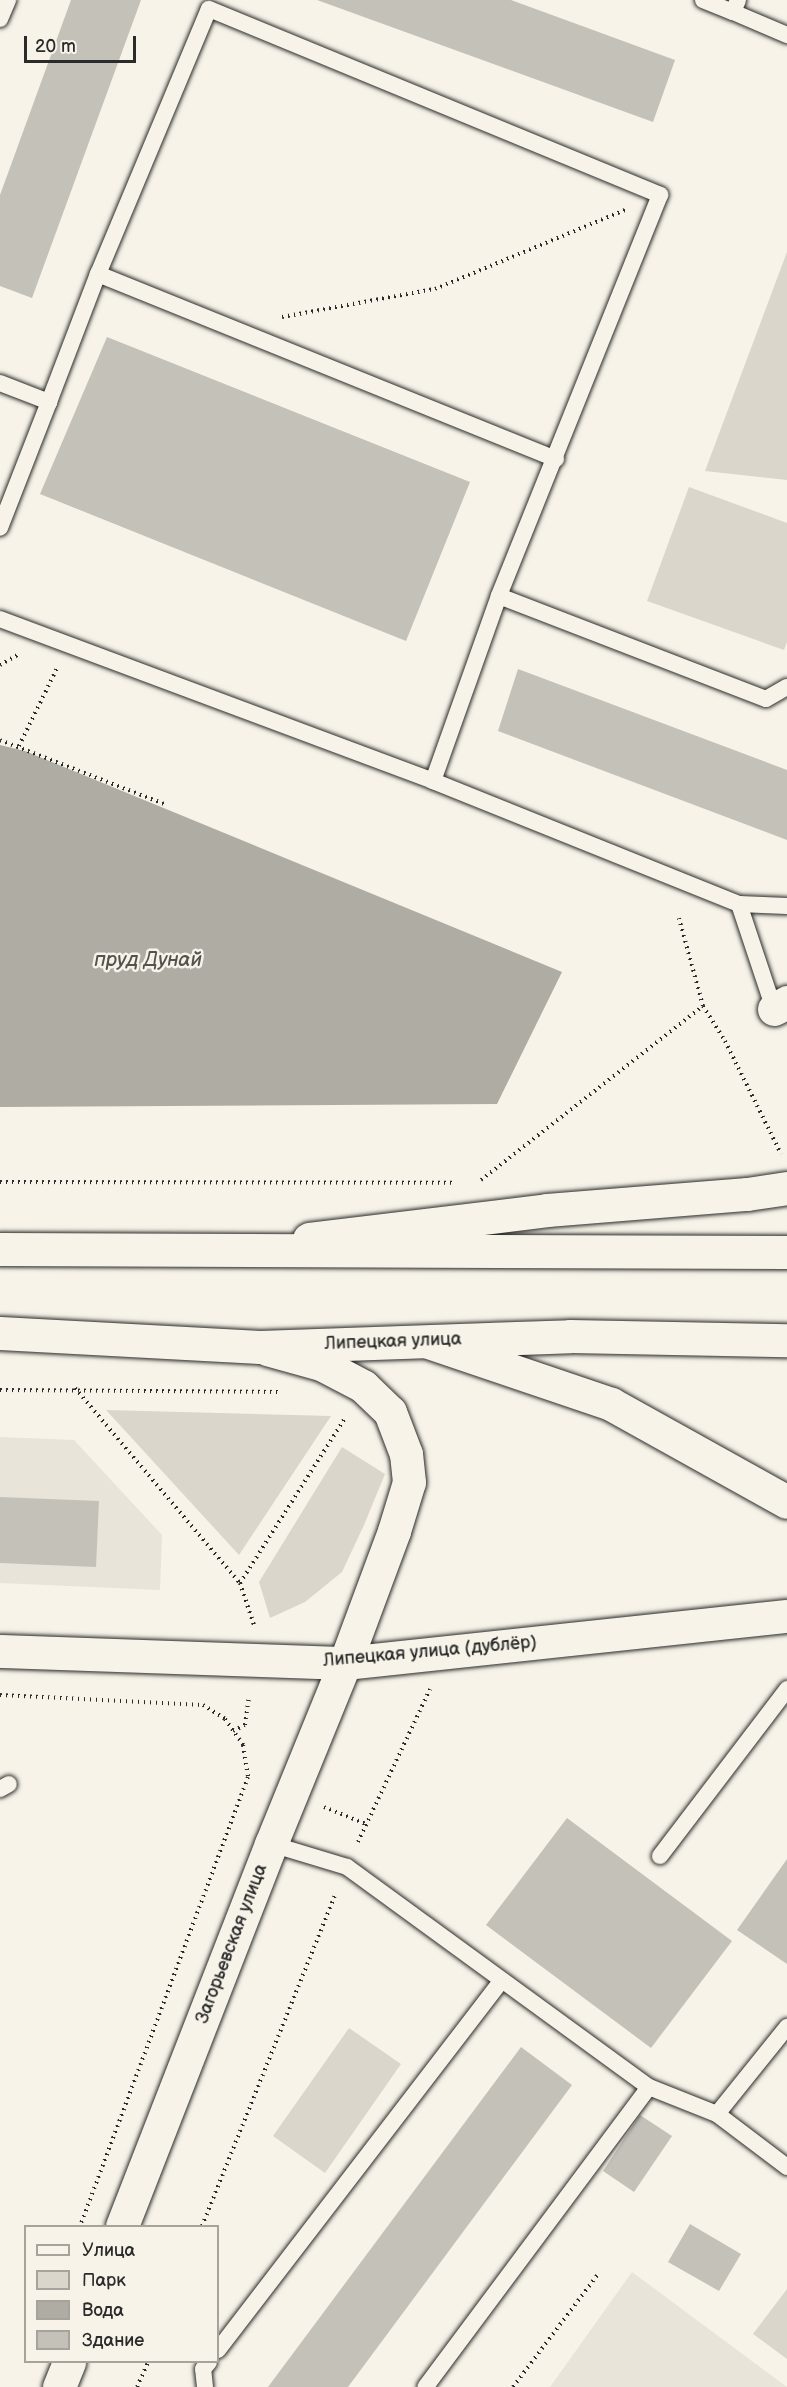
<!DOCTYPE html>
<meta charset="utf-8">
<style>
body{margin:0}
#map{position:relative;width:787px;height:2387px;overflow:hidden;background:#f7f3e8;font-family:"Balsamiq Sans",sans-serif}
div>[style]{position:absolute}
.built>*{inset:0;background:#e8e4da}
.green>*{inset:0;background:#dad6cc}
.water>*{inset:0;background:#afaca4}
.building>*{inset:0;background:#c4c1b9}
.path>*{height:4px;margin-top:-2px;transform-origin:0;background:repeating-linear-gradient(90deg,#2b2b2b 0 1.5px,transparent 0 6px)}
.roads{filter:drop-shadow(0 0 2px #2b2b2b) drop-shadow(0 0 2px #2b2b2b)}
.lane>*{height:16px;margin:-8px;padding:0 8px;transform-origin:8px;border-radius:8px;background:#f7f3e8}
.street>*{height:33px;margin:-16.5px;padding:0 16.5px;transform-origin:16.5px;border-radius:16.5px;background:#f7f3e8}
.secondary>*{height:33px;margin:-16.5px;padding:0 16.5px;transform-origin:16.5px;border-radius:16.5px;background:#f7f3e8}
.primary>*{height:33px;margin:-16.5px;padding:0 16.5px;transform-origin:16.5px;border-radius:16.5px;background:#f7f3e8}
span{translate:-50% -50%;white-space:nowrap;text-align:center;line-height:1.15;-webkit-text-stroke:5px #f7f3e8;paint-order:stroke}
.street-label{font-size:18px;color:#2b2b2b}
.water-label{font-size:20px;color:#53524f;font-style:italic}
.legend{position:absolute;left:24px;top:2225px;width:195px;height:138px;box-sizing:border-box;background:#f7f3e8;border:2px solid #a5a39c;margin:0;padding:8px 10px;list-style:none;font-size:18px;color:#2b2b2b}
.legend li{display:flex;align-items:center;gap:12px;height:30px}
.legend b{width:30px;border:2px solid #a5a39c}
.scale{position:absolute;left:24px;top:36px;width:112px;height:27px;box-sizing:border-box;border:3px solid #2b2b2b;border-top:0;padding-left:8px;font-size:18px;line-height:21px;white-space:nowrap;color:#2b2b2b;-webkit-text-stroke:4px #f7f3e8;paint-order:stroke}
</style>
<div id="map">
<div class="built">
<div style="clip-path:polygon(0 1437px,74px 1440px,162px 1535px,160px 1590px,0 1583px)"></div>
<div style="clip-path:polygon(632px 2272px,787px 2387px,550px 2387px)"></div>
</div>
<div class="green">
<div style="clip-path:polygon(787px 252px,787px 480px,705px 471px)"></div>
<div style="clip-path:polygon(689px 487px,787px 523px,787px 642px,784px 650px,647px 601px)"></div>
<div style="clip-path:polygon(106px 1410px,331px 1416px,239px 1555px)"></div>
<div style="clip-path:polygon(342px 1447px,385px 1474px,364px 1525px,342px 1572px,305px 1602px,270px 1618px,259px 1582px)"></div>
<div style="clip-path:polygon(349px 2028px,401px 2064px,325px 2173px,273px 2136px)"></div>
<div style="clip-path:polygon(787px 2289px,787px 2359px,753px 2334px)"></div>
</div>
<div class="water">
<div style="clip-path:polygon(0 745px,25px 751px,562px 972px,497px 1104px,0 1107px)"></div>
</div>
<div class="building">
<div style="clip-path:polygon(71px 0,141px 0,32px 298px,0 286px,0 195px)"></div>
<div style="clip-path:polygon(317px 0,511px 0,675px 60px,653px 122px)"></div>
<div style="clip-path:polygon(107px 337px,470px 482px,406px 641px,40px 494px)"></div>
<div style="clip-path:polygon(518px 669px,787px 770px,787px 840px,498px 731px)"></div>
<div style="clip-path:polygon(0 1497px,99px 1501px,96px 1567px,0 1563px)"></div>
<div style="clip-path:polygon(567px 1818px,732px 1941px,651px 2048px,486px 1925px)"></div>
<div style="clip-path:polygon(787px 1859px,787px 1964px,737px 1930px)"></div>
<div style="clip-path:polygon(521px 2047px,572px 2085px,348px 2387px,268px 2387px)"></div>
<div style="clip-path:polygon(640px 2115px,672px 2136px,634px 2192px,603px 2171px)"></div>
<div style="clip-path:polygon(690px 2224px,741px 2254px,719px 2291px,668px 2262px)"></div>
</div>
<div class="path">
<div style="left:282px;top:317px;width:156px;rotate:-10.4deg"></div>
<div style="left:435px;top:289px;width:206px;rotate:-22.6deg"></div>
<div style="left:0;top:665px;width:20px;rotate:-30deg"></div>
<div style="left:0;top:740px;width:176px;rotate:21.3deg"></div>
<div style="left:19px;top:746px;width:87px;rotate:-64deg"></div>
<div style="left:703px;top:1006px;width:41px;rotate:57.8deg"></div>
<div style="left:725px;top:1041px;width:126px;rotate:63.6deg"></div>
<div style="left:481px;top:1180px;width:282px;rotate:-38.1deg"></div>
<div style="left:703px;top:1006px;width:91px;rotate:-105.3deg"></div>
<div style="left:0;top:1182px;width:453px;rotate:0.1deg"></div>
<div style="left:75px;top:1388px;width:255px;rotate:49.8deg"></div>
<div style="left:240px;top:1583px;width:196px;rotate:-57.5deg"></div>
<div style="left:0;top:1390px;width:278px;rotate:0.4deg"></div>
<div style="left:240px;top:1583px;width:44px;rotate:71.6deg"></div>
<div style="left:0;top:1695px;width:203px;rotate:2.8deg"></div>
<div style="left:203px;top:1705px;width:26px;rotate:32deg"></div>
<div style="left:225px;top:1719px;width:32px;rotate:55deg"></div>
<div style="left:243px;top:1745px;width:32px;rotate:81deg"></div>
<div style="left:248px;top:1777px;width:479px;rotate:110.5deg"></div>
<div style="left:233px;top:1731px;width:13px;rotate:-27deg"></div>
<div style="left:245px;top:1725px;width:30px;rotate:-82deg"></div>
<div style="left:324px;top:1807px;width:45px;rotate:22deg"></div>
<div style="left:358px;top:1842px;width:169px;rotate:-64.8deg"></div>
<div style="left:202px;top:2226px;width:359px;rotate:-68.1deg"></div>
<div style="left:137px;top:2387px;width:27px;rotate:-66deg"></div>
<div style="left:513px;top:2387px;width:141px;rotate:-53deg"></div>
</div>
<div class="roads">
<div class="lane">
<div style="left:703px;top:0;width:32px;rotate:22deg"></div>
<div style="left:738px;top:0;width:13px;rotate:113deg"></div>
<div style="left:733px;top:12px;width:59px;rotate:23.1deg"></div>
<div style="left:0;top:19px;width:21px;rotate:-67deg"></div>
<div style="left:98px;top:274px;width:494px;rotate:22deg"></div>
<div style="left:0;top:383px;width:53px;rotate:21.2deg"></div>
<div style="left:49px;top:402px;width:135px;rotate:111.3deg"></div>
<div style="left:49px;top:402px;width:137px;rotate:-69.1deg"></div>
<div style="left:98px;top:274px;width:287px;rotate:-67.3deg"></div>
<div style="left:209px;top:9px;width:488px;rotate:22.4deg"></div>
<div style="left:660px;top:195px;width:432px;rotate:111.9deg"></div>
<div style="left:0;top:619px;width:462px;rotate:20.5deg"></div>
<div style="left:433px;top:781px;width:330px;rotate:21.9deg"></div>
<div style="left:739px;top:904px;width:111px;rotate:71.6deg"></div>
<div style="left:433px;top:781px;width:196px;rotate:-70.4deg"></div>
<div style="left:499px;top:596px;width:286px;rotate:21.1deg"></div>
<div style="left:766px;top:699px;width:24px;rotate:-30deg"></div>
<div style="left:739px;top:904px;width:48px;rotate:2.4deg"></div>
<div style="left:0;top:1789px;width:10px;rotate:-29deg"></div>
<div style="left:271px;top:1844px;width:79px;rotate:16.8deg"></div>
<div style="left:347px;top:1867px;width:374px;rotate:36.1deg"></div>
<div style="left:649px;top:2087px;width:374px;rotate:126.7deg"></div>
<div style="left:660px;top:1856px;width:210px;rotate:-52.7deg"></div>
<div style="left:649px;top:2087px;width:73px;rotate:21.7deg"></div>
<div style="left:717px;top:2114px;width:88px;rotate:37.1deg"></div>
<div style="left:717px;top:2114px;width:112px;rotate:-51.2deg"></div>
<div style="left:218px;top:2350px;width:466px;rotate:-52.5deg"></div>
<div style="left:205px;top:2387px;width:18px;rotate:-96deg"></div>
<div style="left:203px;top:2369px;width:9px;rotate:-49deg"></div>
</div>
<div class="street">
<div style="left:774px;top:1009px;width:15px;rotate:-28deg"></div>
<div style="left:0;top:1651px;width:345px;rotate:2deg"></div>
</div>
<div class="secondary">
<div style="left:309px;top:1239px;width:240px;rotate:-6.9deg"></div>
<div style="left:547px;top:1210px;width:201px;rotate:-4.6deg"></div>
<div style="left:747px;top:1194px;width:40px;rotate:-8.5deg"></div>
<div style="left:428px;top:1342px;width:193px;rotate:18.7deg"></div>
<div style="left:611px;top:1404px;width:201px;rotate:29.1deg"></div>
<div style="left:345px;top:1663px;width:444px;rotate:-6.1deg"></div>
<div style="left:122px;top:2226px;width:410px;rotate:-68.7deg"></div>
<div style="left:271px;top:1844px;width:196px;rotate:-67.8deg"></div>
<div style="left:345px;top:1663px;width:141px;rotate:-69.6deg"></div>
<div style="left:394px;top:1531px;width:51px;rotate:-73deg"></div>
<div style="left:409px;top:1482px;width:28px;rotate:-96deg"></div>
<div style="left:406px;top:1454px;width:45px;rotate:-110.9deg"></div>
<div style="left:390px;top:1412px;width:37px;rotate:-136deg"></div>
<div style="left:363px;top:1386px;width:47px;rotate:-152.4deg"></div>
<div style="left:321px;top:1364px;width:56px;rotate:-164.5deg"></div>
<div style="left:59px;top:2387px;width:27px;rotate:-68deg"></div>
</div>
<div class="primary">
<div style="left:0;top:1249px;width:787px;rotate:0.22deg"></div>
<div style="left:0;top:1333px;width:260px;rotate:3.1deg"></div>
<div style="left:260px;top:1347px;width:310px;rotate:-2deg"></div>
<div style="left:570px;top:1336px;width:217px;rotate:1.1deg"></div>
</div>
</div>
<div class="street-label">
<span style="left:393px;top:1342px;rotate:-2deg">Липецкая улица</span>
<span style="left:430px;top:1652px;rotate:-5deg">Липецкая улица (дублёр)</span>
<span style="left:232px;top:1944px;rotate:-69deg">Загорьевская улица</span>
</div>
<div class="water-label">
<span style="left:148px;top:960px">пруд Дунай</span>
</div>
<ul class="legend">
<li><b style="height:8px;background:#f7f3e8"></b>Улица</li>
<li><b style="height:16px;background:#dad6cc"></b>Парк</li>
<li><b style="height:16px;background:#afaca4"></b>Вода</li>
<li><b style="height:16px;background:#c4c1b9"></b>Здание</li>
</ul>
<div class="scale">20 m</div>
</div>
